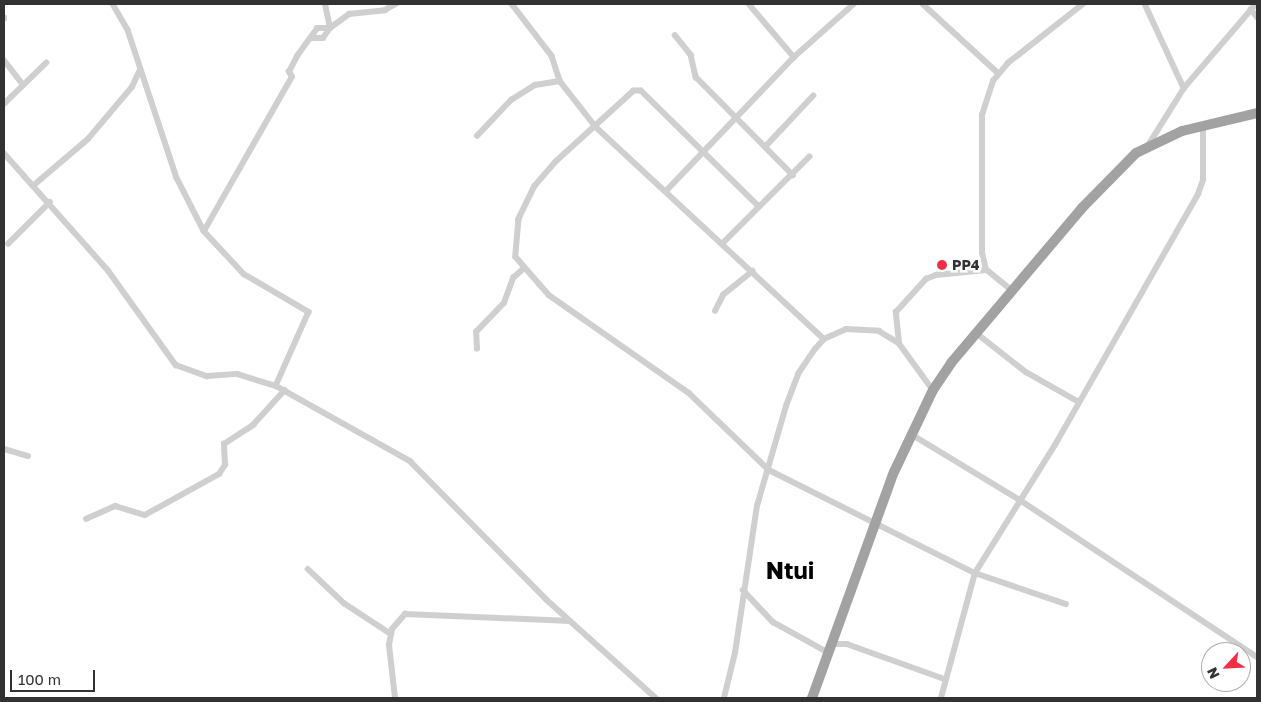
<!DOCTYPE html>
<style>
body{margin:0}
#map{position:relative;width:1261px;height:702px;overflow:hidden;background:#fff;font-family:"Golos Text",sans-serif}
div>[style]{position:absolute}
.minor>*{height:5.5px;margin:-2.75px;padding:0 2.75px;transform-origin:2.75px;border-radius:2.75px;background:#cfcfcf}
.trunk>*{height:10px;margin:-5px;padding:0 5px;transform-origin:5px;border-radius:5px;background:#a2a2a2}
.dots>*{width:14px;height:14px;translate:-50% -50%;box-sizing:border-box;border:2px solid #fff;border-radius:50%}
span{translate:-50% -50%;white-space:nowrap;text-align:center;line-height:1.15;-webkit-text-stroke:5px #fff;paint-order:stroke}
.poi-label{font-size:14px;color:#323232;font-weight:700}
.left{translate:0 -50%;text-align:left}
.town-label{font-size:24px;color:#000;font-weight:700}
.frame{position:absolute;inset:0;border:5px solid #323232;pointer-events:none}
.north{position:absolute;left:1201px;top:642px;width:50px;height:50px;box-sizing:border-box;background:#fff;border:1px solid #adadad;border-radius:50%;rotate:245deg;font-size:14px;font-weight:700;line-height:20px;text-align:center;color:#323232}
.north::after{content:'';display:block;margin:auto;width:18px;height:22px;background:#ee2f46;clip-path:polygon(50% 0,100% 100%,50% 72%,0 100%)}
.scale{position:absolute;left:10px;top:670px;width:85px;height:22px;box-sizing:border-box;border:2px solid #323232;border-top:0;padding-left:6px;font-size:15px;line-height:18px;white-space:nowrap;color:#323232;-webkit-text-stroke:4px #fff;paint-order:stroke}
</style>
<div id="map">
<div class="minor">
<div style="left:113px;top:4px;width:30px;rotate:60deg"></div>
<div style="left:128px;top:30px;width:156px;rotate:71.7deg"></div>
<div style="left:177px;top:178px;width:59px;rotate:63deg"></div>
<div style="left:204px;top:231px;width:59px;rotate:47.1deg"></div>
<div style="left:244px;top:274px;width:75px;rotate:30.3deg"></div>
<div style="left:309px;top:312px;width:81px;rotate:114deg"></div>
<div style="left:512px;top:4px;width:66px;rotate:52.4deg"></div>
<div style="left:552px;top:56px;width:26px;rotate:72deg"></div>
<div style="left:749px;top:4px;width:70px;rotate:49.7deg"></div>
<div style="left:923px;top:4px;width:102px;rotate:42.6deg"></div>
<div style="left:1145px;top:4px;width:93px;rotate:65.1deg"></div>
<div style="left:1251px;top:9px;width:10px;rotate:53deg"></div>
<div style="left:4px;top:19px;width:1px;rotate:-90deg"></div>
<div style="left:675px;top:35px;width:26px;rotate:51deg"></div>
<div style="left:691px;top:55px;width:23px;rotate:77deg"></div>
<div style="left:696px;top:77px;width:138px;rotate:45.3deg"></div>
<div style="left:312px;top:38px;width:11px"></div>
<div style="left:323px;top:38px;width:12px;rotate:-55deg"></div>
<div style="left:330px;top:28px;width:25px;rotate:-102deg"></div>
<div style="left:4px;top:60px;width:31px;rotate:52deg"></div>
<div style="left:4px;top:104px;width:59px;rotate:-44.3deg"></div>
<div style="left:477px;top:136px;width:50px;rotate:-46.6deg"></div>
<div style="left:511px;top:100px;width:28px;rotate:-32deg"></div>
<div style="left:535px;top:85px;width:25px;rotate:-9deg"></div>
<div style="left:560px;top:81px;width:58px;rotate:52deg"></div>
<div style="left:596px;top:127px;width:311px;rotate:42.9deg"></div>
<div style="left:1149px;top:144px;width:66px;rotate:-58deg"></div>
<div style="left:1184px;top:88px;width:111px;rotate:-49.4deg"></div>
<div style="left:766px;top:146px;width:69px;rotate:-46.8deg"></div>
<div style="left:4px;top:153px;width:157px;rotate:48.4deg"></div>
<div style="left:108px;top:270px;width:117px;rotate:54.4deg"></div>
<div style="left:176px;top:365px;width:33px;rotate:20deg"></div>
<div style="left:207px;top:376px;width:30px;rotate:-4deg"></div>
<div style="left:237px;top:374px;width:41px;rotate:17.1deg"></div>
<div style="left:276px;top:386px;width:154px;rotate:29.2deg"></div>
<div style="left:410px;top:461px;width:194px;rotate:45.4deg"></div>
<div style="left:546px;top:599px;width:148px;rotate:42deg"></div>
<div style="left:34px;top:185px;width:71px;rotate:-40.4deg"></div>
<div style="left:88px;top:139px;width:68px;rotate:-49.8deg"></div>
<div style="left:132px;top:87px;width:17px;rotate:-65deg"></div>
<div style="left:667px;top:190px;width:184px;rotate:-46.3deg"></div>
<div style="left:794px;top:57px;width:80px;rotate:-41.5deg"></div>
<div style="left:759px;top:207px;width:165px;rotate:-135.5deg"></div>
<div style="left:641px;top:91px;width:7px;rotate:180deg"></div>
<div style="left:634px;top:91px;width:105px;rotate:137.7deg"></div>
<div style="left:556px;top:162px;width:32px;rotate:131deg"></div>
<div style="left:535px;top:186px;width:37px;rotate:116deg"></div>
<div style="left:519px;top:219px;width:38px;rotate:95deg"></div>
<div style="left:516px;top:257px;width:50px;rotate:49deg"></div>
<div style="left:549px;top:295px;width:171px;rotate:35deg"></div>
<div style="left:689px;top:393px;width:111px;rotate:43.9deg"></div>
<div style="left:769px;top:470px;width:230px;rotate:26.6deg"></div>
<div style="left:975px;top:573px;width:96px;rotate:18.8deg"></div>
<div style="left:204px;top:231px;width:177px;rotate:-60.3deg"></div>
<div style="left:292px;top:77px;width:6px;rotate:-121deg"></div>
<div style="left:289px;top:72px;width:18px;rotate:-63deg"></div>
<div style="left:297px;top:56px;width:34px;rotate:-54deg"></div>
<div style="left:317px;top:28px;width:13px"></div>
<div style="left:330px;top:28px;width:24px;rotate:-36deg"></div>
<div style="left:349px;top:14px;width:36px;rotate:-6deg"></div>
<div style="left:385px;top:10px;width:13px;rotate:-29deg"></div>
<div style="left:723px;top:243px;width:122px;rotate:-45deg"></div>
<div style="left:8px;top:244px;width:59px;rotate:-45deg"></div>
<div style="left:1011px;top:290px;width:32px;rotate:-141deg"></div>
<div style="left:986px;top:270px;width:17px;rotate:-103deg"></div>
<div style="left:982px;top:253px;width:138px;rotate:-90deg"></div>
<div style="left:982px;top:115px;width:36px;rotate:-72deg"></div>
<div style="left:993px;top:81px;width:23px;rotate:-50deg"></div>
<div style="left:1008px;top:63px;width:95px;rotate:-38.2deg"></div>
<div style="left:715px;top:311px;width:18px;rotate:-63deg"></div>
<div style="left:723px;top:295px;width:38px;rotate:-39deg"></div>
<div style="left:975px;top:332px;width:65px;rotate:38.1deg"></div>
<div style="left:1026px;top:372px;width:61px;rotate:29.5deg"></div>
<div style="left:899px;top:343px;width:31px;rotate:-96deg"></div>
<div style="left:896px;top:312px;width:45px;rotate:-47.7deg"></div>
<div style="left:926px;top:279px;width:11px;rotate:-22deg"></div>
<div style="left:936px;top:275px;width:50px;rotate:-5.7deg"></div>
<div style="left:477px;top:349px;width:17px;rotate:-93deg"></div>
<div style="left:476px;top:332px;width:40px;rotate:-46deg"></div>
<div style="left:504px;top:303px;width:27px;rotate:-70deg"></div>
<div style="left:513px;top:278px;width:13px;rotate:-42deg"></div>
<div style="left:911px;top:434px;width:127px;rotate:31.2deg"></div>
<div style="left:1020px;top:500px;width:284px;rotate:33.5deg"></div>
<div style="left:4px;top:449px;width:25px;rotate:16deg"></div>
<div style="left:86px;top:519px;width:32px;rotate:-24deg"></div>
<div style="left:115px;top:506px;width:31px;rotate:17deg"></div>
<div style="left:145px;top:515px;width:85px;rotate:-29deg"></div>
<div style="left:219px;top:474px;width:11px;rotate:-56deg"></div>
<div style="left:225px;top:465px;width:21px;rotate:-93deg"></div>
<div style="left:224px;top:444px;width:35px;rotate:-33deg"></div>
<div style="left:253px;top:425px;width:47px;rotate:-47.6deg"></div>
<div style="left:308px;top:569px;width:50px;rotate:43.4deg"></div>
<div style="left:344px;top:603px;width:56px;rotate:33.4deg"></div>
<div style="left:743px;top:590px;width:44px;rotate:46.8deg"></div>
<div style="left:773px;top:622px;width:64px;rotate:29deg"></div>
<div style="left:832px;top:644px;width:15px"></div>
<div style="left:847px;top:644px;width:104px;rotate:19.7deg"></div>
<div style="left:395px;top:698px;width:53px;rotate:-96.5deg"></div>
<div style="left:389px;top:645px;width:16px;rotate:-79deg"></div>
<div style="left:392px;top:629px;width:20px;rotate:-49deg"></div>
<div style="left:405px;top:614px;width:165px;rotate:2.4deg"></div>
<div style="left:724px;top:698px;width:46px;rotate:-76.3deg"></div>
<div style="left:735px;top:653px;width:149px;rotate:-81.5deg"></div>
<div style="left:757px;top:506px;width:104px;rotate:-73.8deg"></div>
<div style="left:786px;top:406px;width:34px;rotate:-69deg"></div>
<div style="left:798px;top:374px;width:30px;rotate:-56deg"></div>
<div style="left:815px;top:349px;width:13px;rotate:-48deg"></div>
<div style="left:824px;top:339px;width:24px;rotate:-24deg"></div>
<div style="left:846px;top:329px;width:33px;rotate:3deg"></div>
<div style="left:879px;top:331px;width:23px;rotate:31deg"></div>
<div style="left:899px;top:343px;width:58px;rotate:54.1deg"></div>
<div style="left:941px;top:698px;width:130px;rotate:-74.8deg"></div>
<div style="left:975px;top:573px;width:151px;rotate:-58deg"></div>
<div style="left:1055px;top:445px;width:289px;rotate:-60.3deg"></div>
<div style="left:1198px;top:194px;width:15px;rotate:-70deg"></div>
<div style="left:1203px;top:180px;width:55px;rotate:-90deg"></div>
</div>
<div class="trunk">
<div style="left:812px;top:698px;width:240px;rotate:-70.1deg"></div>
<div style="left:894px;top:472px;width:91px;rotate:-64.6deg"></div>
<div style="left:933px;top:390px;width:32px;rotate:-56deg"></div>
<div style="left:951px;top:363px;width:203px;rotate:-49.8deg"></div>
<div style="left:1082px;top:208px;width:77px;rotate:-45.5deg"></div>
<div style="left:1136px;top:153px;width:51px;rotate:-25.6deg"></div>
<div style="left:1182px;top:131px;width:77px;rotate:-13.5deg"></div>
</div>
<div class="dots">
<div style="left:942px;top:265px;background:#ee2f46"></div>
</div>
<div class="poi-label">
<span class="left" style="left:952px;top:265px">PP4</span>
</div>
<div class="town-label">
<span style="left:790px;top:570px">Ntui</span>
</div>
<div class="frame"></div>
<div class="north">N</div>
<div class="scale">100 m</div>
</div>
